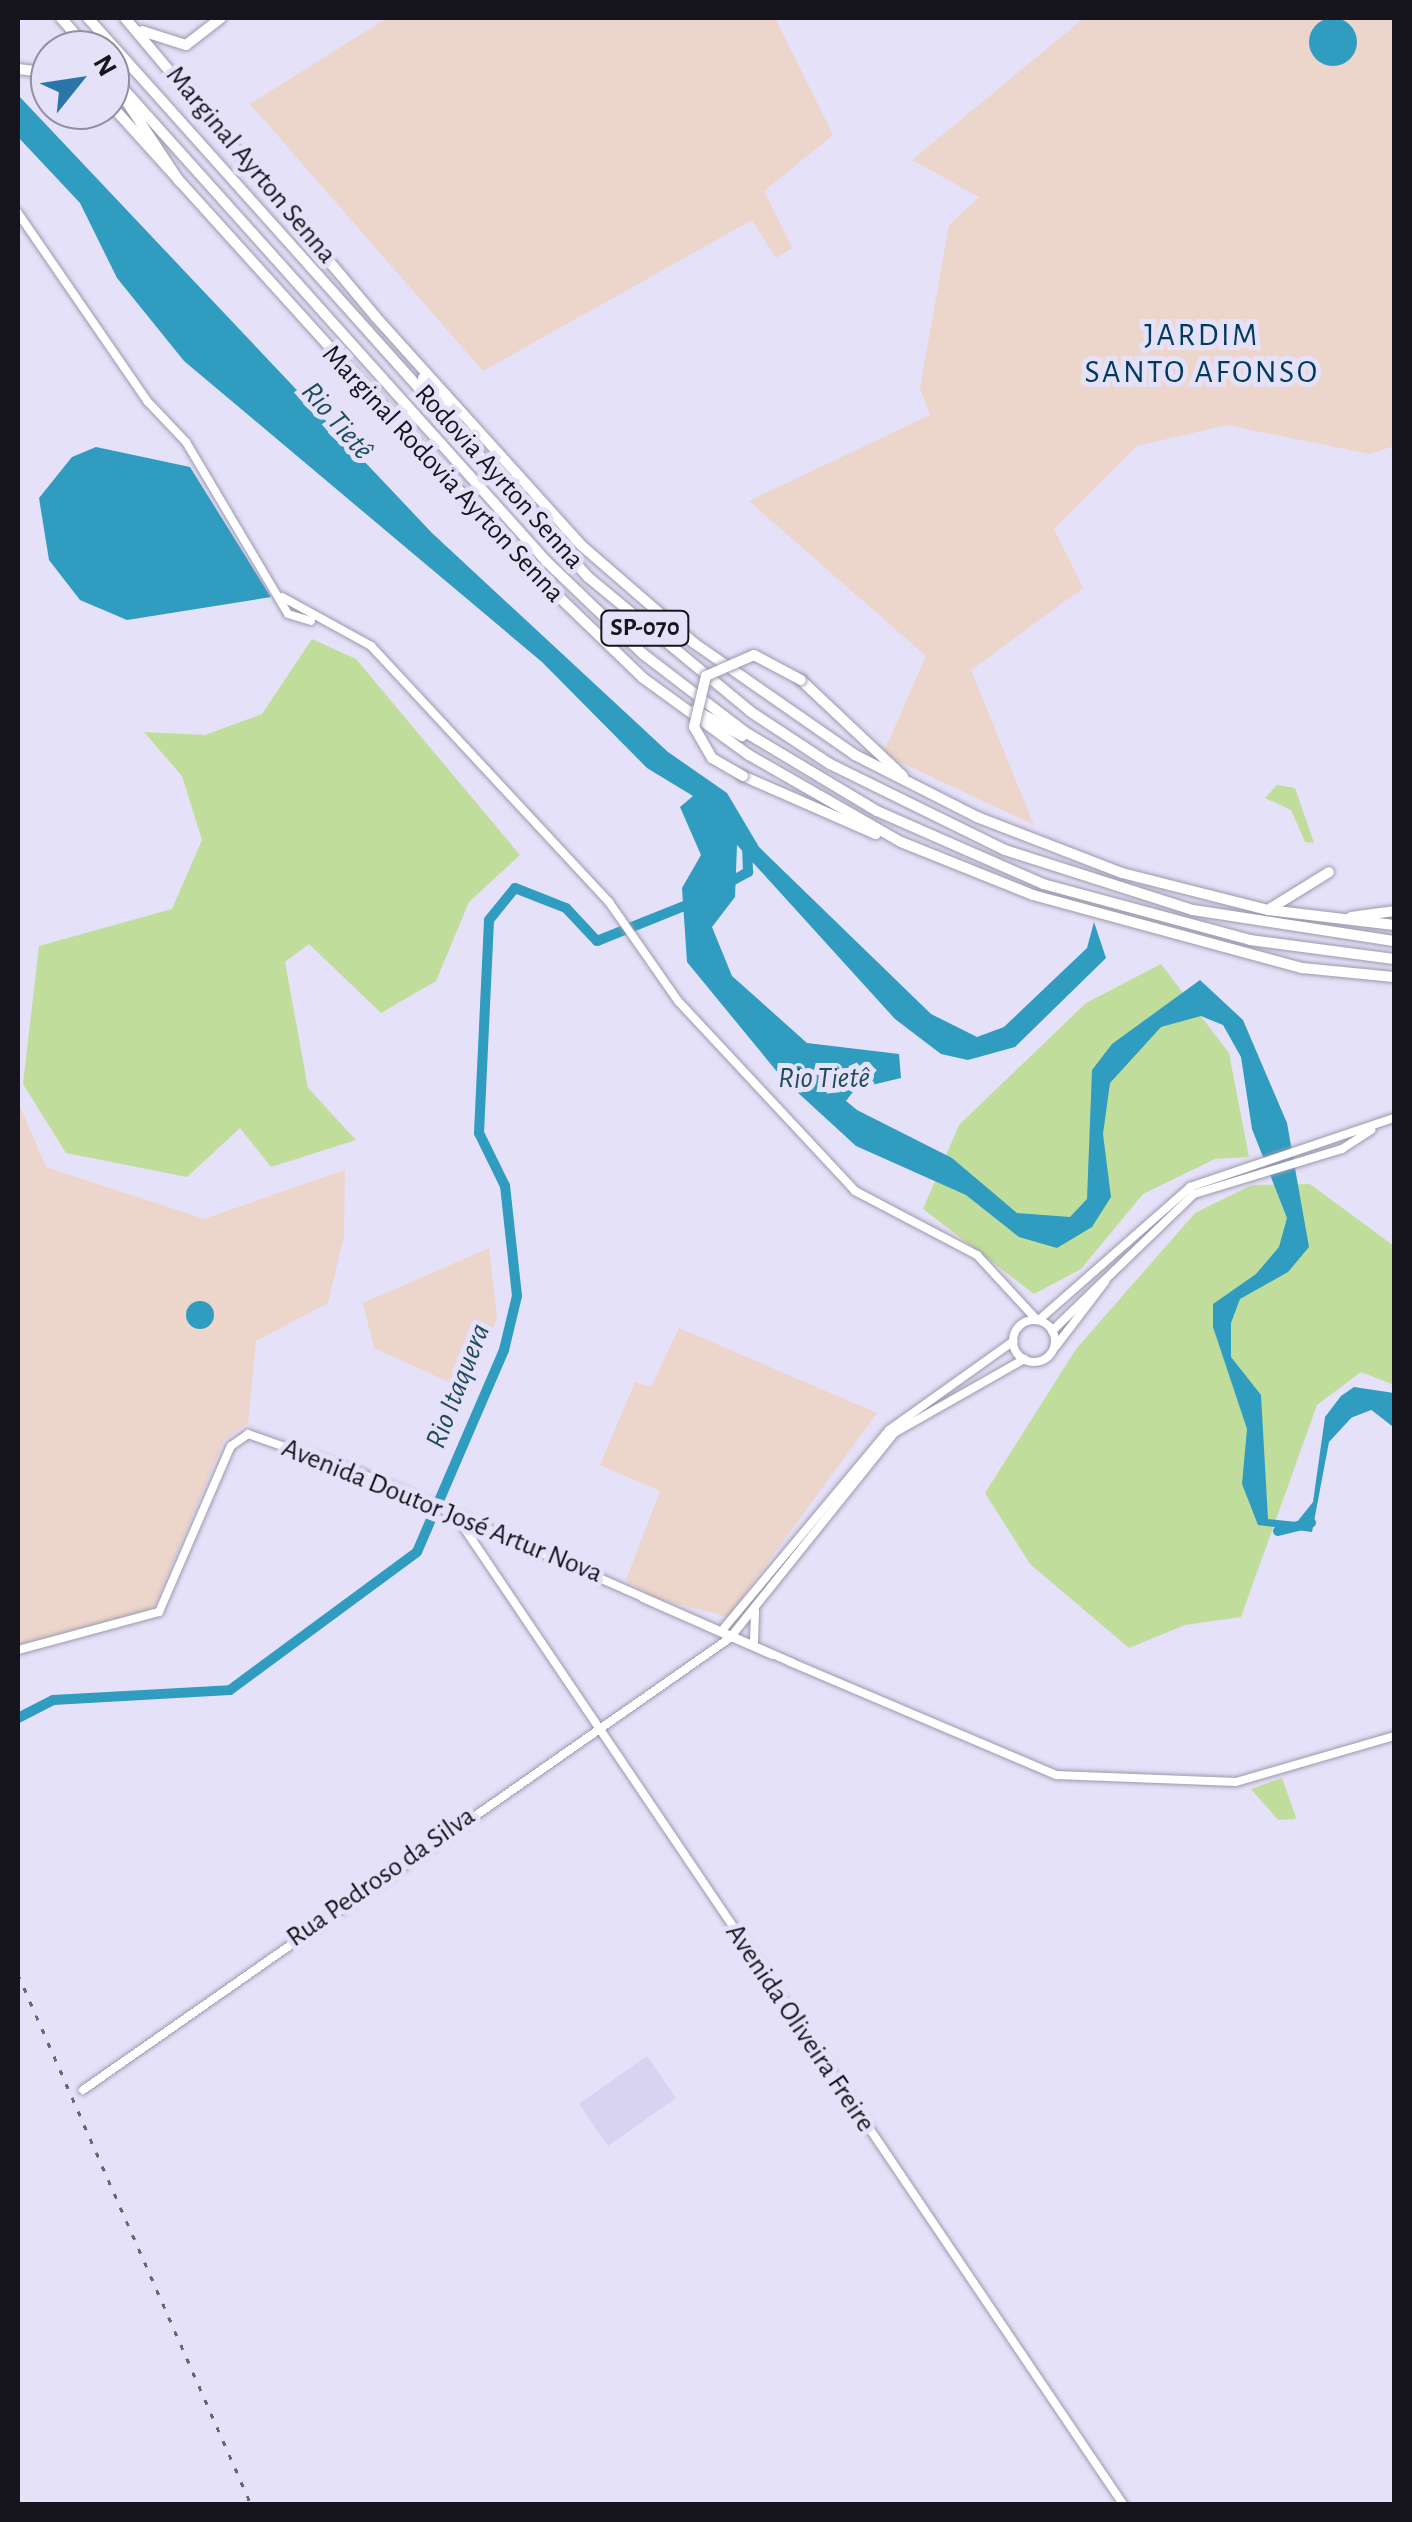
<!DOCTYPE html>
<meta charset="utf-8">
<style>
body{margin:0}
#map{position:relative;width:1412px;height:2522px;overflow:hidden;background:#e5e1f8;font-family:"Alegreya Sans",sans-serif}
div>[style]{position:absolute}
.commercial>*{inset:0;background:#ecd5ca}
.built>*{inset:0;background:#d8d3f0}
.green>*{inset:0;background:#c1dd9c}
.water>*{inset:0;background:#2f9cc0}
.round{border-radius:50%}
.river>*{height:10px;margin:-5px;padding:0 5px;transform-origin:5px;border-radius:5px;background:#2f9cc0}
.roads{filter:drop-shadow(0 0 2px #9d99ae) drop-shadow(0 0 2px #9d99ae)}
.secondary>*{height:8px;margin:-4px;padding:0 4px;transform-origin:4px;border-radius:4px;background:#fff}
.secondary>.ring{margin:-4px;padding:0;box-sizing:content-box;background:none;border:8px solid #fff;border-radius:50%}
.highway>*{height:10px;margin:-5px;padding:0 5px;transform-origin:5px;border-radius:5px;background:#fff}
.rail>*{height:2.5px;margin-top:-1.25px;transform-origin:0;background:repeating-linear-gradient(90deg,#686674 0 5px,transparent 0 15px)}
.bridges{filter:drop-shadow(0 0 2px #9d99ae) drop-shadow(0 0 2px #9d99ae)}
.highway-bridge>*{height:10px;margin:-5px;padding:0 5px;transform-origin:5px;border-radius:5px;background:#fff}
span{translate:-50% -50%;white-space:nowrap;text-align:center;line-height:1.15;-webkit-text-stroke:10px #e5e1f8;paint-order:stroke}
.shield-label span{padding:2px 8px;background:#e5e1f8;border:2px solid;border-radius:8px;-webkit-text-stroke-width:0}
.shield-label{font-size:25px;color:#16151d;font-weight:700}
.street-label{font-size:28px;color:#16151d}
.water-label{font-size:30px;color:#1f4b5c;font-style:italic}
.quarter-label{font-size:32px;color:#003a5c;letter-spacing:2.5px}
.frame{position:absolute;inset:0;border:20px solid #16151d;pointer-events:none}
.north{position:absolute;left:30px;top:30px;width:100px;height:100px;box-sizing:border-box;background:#e5e1f8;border:2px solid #928fa0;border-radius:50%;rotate:60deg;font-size:28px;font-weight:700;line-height:40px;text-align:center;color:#16151d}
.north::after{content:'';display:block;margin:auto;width:35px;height:45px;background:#2b76a9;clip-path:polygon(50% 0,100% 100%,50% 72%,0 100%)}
</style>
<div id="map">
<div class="commercial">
<div style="clip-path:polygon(387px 18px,775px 18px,833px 135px,764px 191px,792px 248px,776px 258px,752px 220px,483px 371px,250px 104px)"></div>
<div style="clip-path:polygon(1084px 18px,1394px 18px,1394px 446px,1370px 454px,1227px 425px,1137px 446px,1054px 529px,1083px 588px,971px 670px,1034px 825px,883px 754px,926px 656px,749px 501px,930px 415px,920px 388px,949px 225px,979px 197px,912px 160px)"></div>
<div style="clip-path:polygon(18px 1102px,46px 1167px,204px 1219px,345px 1170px,344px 1236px,328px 1303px,256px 1341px,248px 1423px,224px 1440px,155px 1605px,140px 1617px,18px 1644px)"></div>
<div style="clip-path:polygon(489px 1248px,497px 1317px,471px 1392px,374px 1348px,363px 1303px)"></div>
<div style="clip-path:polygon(679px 1328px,877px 1413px,728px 1617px,655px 1598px,626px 1580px,660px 1491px,600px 1465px,635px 1382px,651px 1387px)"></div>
</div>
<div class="built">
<div style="clip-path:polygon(647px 2056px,676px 2098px,608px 2146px,579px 2104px)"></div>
</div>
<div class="green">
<div style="clip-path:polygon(312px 639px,356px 659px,520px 855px,469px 902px,436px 981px,381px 1013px,309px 944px,285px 962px,308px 1088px,356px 1140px,271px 1167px,240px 1128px,187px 1177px,66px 1153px,23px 1084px,39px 946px,172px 909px,202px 840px,182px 776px,144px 732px,205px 735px,262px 714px)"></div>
<div style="clip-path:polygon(1277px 785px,1295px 788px,1314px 843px,1305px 842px,1291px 810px,1265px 798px)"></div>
<div style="clip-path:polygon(1161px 964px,1229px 1053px,1249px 1157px,1215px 1159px,1143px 1194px,1081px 1269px,1034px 1294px,923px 1209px,959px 1125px,1086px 1003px)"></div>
<div style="clip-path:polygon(1310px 1184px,1394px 1246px,1394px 1385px,1361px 1372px,1317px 1405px,1241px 1617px,1185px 1625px,1129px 1648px,1030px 1564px,985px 1493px,1076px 1349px,1195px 1213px,1252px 1185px)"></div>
<div style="clip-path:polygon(1282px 1778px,1296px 1817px,1295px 1819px,1278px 1820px,1251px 1789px)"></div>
</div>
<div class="water">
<div class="round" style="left:1309px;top:18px;width:48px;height:48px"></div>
<div style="clip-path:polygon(18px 95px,432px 533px,668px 752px,727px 793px,759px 847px,931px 1014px,977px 1037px,1004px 1027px,1087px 948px,1094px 922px,1106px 958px,1015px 1047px,968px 1060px,941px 1054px,895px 1019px,737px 845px,735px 897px,712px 927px,732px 976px,807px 1043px,899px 1054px,901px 1078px,855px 1089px,846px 1101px,857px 1110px,952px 1158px,1017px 1213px,1070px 1217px,1087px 1199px,1092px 1070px,1112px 1044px,1200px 980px,1243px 1020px,1287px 1123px,1309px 1247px,1288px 1272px,1240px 1299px,1231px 1323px,1231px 1357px,1261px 1395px,1268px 1519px,1297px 1522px,1313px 1502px,1325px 1417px,1341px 1396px,1354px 1387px,1394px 1393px,1394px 1421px,1365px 1403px,1329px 1442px,1312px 1532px,1258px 1525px,1242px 1484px,1247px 1429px,1213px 1327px,1213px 1304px,1256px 1274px,1279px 1247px,1287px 1218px,1252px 1129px,1241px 1057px,1223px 1025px,1201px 1016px,1161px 1027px,1110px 1083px,1103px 1134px,1111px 1197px,1092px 1227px,1057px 1248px,1019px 1237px,966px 1195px,856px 1146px,783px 1079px,687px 962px,682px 888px,701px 855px,680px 807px,693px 796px,647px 768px,542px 662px,184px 361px,117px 278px,80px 203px,18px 137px)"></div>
<div style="clip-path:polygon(96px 447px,190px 467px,271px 597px,127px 620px,80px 600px,49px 560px,39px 498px,72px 457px)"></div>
<div class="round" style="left:186px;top:1301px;width:28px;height:28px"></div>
</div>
<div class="river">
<div style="left:730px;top:882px;width:21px;rotate:-29deg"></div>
<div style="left:748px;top:872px;width:28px;rotate:-92deg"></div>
<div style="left:1344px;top:1415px;width:30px;rotate:-21deg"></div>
<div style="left:1372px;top:1404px;width:28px;rotate:38deg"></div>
<div style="left:1278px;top:1531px;width:34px;rotate:-14deg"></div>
<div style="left:18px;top:1718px;width:39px;rotate:-27deg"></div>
<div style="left:53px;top:1700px;width:177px;rotate:-3.2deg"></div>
<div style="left:230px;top:1690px;width:232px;rotate:-36.4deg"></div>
<div style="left:417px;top:1552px;width:220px;rotate:-66.7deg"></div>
<div style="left:504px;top:1350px;width:56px;rotate:-76.5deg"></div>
<div style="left:517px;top:1296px;width:111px;rotate:-96.2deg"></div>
<div style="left:505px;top:1186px;width:59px;rotate:-116.1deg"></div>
<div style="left:479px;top:1133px;width:213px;rotate:-87.3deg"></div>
<div style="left:489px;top:920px;width:41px;rotate:-50.9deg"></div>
<div style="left:515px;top:888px;width:55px;rotate:21.4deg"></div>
<div style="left:566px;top:908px;width:45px;rotate:46.8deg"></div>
<div style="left:597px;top:941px;width:99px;rotate:-21.9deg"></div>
</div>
<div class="roads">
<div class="secondary">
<div style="left:18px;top:213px;width:229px;rotate:55.5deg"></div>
<div style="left:148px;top:402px;width:55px;rotate:46.5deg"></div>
<div style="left:186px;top:442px;width:200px;rotate:59.3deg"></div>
<div style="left:288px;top:614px;width:24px;rotate:17deg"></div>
<div style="left:282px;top:597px;width:102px;rotate:28.8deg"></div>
<div style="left:371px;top:646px;width:350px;rotate:47.1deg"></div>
<div style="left:609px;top:902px;width:121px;rotate:55.1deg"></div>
<div style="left:678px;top:1001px;width:260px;rotate:47deg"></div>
<div style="left:855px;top:1191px;width:138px;rotate:27.7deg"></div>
<div style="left:977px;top:1255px;width:87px;rotate:47.3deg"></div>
<div style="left:1040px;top:1319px;width:200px;rotate:-41.3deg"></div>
<div style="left:1190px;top:1187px;width:215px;rotate:-18.7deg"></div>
<div class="ring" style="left:1013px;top:1320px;width:34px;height:34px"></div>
<div style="left:1052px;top:1331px;width:197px;rotate:-44deg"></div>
<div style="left:1194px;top:1194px;width:155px;rotate:-16.9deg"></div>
<div style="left:1342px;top:1149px;width:35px;rotate:-33deg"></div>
<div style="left:1056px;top:1346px;width:81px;rotate:-52.6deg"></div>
<div style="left:454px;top:1513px;width:1196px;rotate:55.98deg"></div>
<div style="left:643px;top:1598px;width:141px;rotate:23.8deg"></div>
<div style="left:724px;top:1628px;width:258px;rotate:-50.2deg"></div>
<div style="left:889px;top:1430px;width:153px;rotate:-35.5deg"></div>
<div style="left:754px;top:1641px;width:30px;rotate:-88deg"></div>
<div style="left:18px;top:1650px;width:146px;rotate:-15.1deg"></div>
<div style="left:159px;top:1612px;width:181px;rotate:-66.6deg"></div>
<div style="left:231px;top:1446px;width:21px;rotate:-35deg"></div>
<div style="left:248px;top:1434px;width:119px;rotate:19.2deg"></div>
<div style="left:360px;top:1473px;width:471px;rotate:23.7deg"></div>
<div style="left:790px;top:1662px;width:289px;rotate:23deg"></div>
<div style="left:1056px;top:1775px;width:180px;rotate:2.2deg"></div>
<div style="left:1236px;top:1782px;width:165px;rotate:-16.2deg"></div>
<div style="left:83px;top:2090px;width:789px;rotate:-34.94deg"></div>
<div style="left:730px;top:1638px;width:263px;rotate:-51.3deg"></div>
<div style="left:894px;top:1433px;width:150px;rotate:-29.6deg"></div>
</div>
<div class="highway">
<div style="left:61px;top:18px;width:43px;rotate:48.8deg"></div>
<div style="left:88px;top:18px;width:750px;rotate:48.19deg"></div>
<div style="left:588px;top:577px;width:212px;rotate:39.6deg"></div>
<div style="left:751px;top:712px;width:95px;rotate:33.4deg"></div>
<div style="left:830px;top:764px;width:195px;rotate:26.2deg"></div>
<div style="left:1005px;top:850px;width:197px;rotate:17.7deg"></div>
<div style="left:1193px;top:910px;width:203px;rotate:8.8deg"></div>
<div style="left:125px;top:18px;width:390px;rotate:50deg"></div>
<div style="left:142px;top:31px;width:46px;rotate:17.7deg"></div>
<div style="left:186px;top:45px;width:44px;rotate:-37.6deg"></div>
<div style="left:18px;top:69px;width:32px;rotate:7deg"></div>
<div style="left:110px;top:74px;width:654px;rotate:48.16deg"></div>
<div style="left:546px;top:561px;width:134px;rotate:43.8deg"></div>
<div style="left:643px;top:654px;width:128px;rotate:37.4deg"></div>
<div style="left:745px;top:732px;width:154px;rotate:30.9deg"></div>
<div style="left:877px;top:811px;width:181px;rotate:23.7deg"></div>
<div style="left:1043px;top:884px;width:214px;rotate:15.1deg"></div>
<div style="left:1250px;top:940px;width:145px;rotate:7.5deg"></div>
<div style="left:117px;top:87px;width:113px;rotate:56.6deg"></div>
<div style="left:110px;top:104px;width:629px;rotate:47.9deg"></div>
<div style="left:532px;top:571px;width:154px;rotate:43.9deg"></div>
<div style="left:643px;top:678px;width:131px;rotate:36deg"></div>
<div style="left:749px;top:755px;width:175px;rotate:29.8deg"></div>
<div style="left:901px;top:842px;width:142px;rotate:21.9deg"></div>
<div style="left:1033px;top:895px;width:279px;rotate:15.2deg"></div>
<div style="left:1302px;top:968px;width:92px;rotate:5.6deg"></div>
<div style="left:374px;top:315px;width:309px;rotate:48deg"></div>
<div style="left:581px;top:545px;width:150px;rotate:40.9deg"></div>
<div style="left:694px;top:643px;width:196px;rotate:34.8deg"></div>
<div style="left:855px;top:755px;width:137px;rotate:26.9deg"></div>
<div style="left:977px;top:817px;width:155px;rotate:21.1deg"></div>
<div style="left:1122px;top:873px;width:151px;rotate:14.2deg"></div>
<div style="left:1268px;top:910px;width:127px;rotate:6.8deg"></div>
<div style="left:423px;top:378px;width:53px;rotate:52.7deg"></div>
<div style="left:801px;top:680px;width:140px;rotate:43.3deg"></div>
<div style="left:695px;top:710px;width:54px;rotate:29deg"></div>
<div style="left:743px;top:776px;width:145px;rotate:23.6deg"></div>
<div style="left:1271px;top:908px;width:68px;rotate:-31.8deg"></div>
<div style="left:1351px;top:917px;width:43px;rotate:-7.9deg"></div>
</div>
</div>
<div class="rail">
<div style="left:18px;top:1974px;width:579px;rotate:66.27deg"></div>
</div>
<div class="bridges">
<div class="highway-bridge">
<div style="left:743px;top:776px;width:36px;rotate:-150deg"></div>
<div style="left:712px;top:758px;width:36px;rotate:-120deg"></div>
<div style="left:694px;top:727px;width:52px;rotate:-76.8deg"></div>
<div style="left:706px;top:676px;width:52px;rotate:-23.6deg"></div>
<div style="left:754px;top:655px;width:53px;rotate:28deg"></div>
</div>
</div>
<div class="shield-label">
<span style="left:645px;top:628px">SP-070</span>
</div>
<div class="street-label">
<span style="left:251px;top:165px;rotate:50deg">Marginal Ayrton Senna</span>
<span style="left:443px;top:474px;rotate:47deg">Marginal Rodovia Ayrton Senna</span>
<span style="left:499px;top:477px;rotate:48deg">Rodovia Ayrton Senna</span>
<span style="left:442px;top:1511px;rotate:22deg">Avenida Doutor José Artur Nova</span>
<span style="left:381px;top:1877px;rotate:-35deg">Rua Pedroso da Silva</span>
<span style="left:800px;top:2028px;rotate:56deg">Avenida Oliveira Freire</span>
</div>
<div class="water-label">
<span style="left:337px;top:421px;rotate:49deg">Rio Tietê</span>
<span style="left:824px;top:1078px">Rio Tietê</span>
<span style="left:458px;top:1386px;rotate:-69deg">Rio Itaquera</span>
</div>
<div class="quarter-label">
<span style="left:1202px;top:354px">JARDIM<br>SANTO AFONSO</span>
</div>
<div class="frame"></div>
<div class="north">N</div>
</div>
